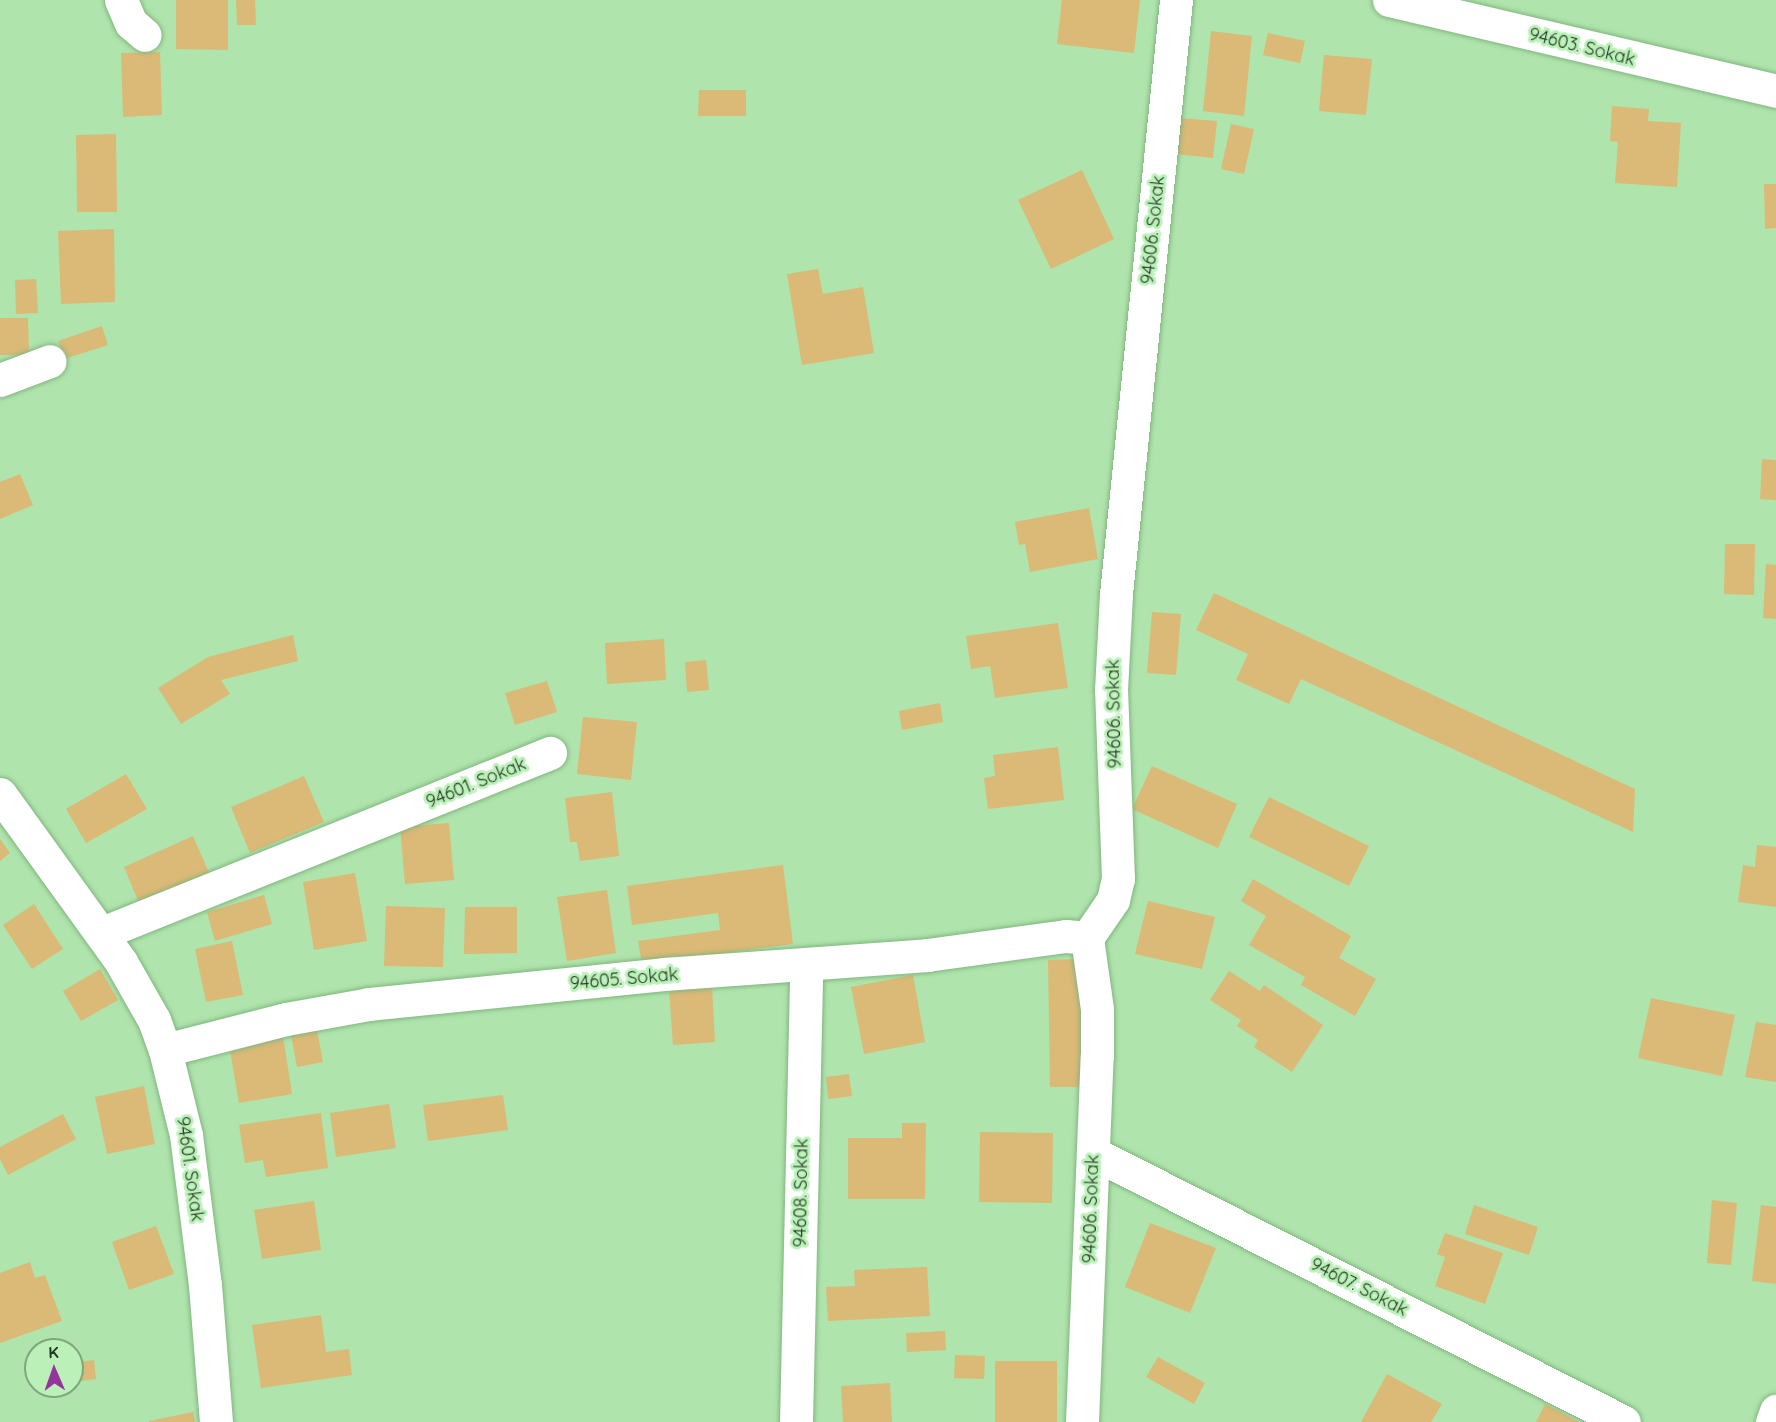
<!DOCTYPE html>
<style>
body{margin:0}
#map{position:relative;width:1776px;height:1422px;overflow:hidden;background:#afe4ac;font-family:Quicksand,sans-serif}
div>[style]{position:absolute}
.building>*{inset:0;background:#dbb976}
.roads{filter:drop-shadow(0 0 2px #82b580) drop-shadow(0 0 2px #82b580)}
.minor>*{height:33px;margin:-16.5px;padding:0 16.5px;transform-origin:16.5px;border-radius:16.5px;background:#fff}
.tertiary>*{height:33px;margin:-16.5px;padding:0 16.5px;transform-origin:16.5px;border-radius:16.5px;background:#fff}
span{translate:-50% -50%;white-space:nowrap;text-align:center;line-height:1.15;-webkit-text-stroke:6px #bbf1b9;paint-order:stroke}
.street-label{font-size:18px;color:#243923}
.north{position:absolute;left:24px;top:1338px;width:60px;height:60px;box-sizing:border-box;background:#bbf1b9;border:2px solid #7fa77d;border-radius:50%;rotate:358deg;font-size:16px;font-weight:700;line-height:24px;text-align:center;color:#243923}
.north::after{content:'';display:block;margin:auto;width:21px;height:27px;background:#94359e;clip-path:polygon(50% 0,100% 100%,50% 72%,0 100%)}
</style>
<div id="map">
<div class="building">
<div style="clip-path:polygon(176px 0,228px 0,228px 50px,176px 49px)"></div>
<div style="clip-path:polygon(236px 0,255px 0,256px 25px,237px 25px)"></div>
<div style="clip-path:polygon(1062px 0,1140px 0,1134px 53px,1057px 44px)"></div>
<div style="clip-path:polygon(1211px 31px,1252px 36px,1244px 116px,1203px 111px)"></div>
<div style="clip-path:polygon(1268px 33px,1305px 41px,1300px 63px,1263px 55px)"></div>
<div style="clip-path:polygon(160px 52px,162px 115px,123px 117px,121px 53px)"></div>
<div style="clip-path:polygon(1324px 55px,1372px 59px,1366px 115px,1319px 111px)"></div>
<div style="clip-path:polygon(699px 90px,746px 90px,746px 116px,698px 116px)"></div>
<div style="clip-path:polygon(1612px 106px,1649px 109px,1648px 121px,1681px 123px,1677px 187px,1615px 183px,1618px 142px,1610px 141px)"></div>
<div style="clip-path:polygon(1179px 118px,1217px 121px,1213px 158px,1175px 154px)"></div>
<div style="clip-path:polygon(1231px 124px,1254px 129px,1244px 174px,1221px 169px)"></div>
<div style="clip-path:polygon(116px 134px,117px 212px,77px 212px,76px 135px)"></div>
<div style="clip-path:polygon(1082px 170px,1114px 239px,1051px 269px,1018px 200px)"></div>
<div style="clip-path:polygon(1764px 184px,1776px 184px,1776px 228px,1765px 229px)"></div>
<div style="clip-path:polygon(114px 229px,115px 302px,61px 304px,58px 231px)"></div>
<div style="clip-path:polygon(818px 269px,823px 294px,863px 287px,874px 353px,802px 365px,787px 274px)"></div>
<div style="clip-path:polygon(36px 279px,38px 313px,16px 314px,15px 280px)"></div>
<div style="clip-path:polygon(0 318px,28px 318px,29px 355px,0 355px)"></div>
<div style="clip-path:polygon(102px 326px,108px 345px,64px 359px,58px 341px)"></div>
<div style="clip-path:polygon(1762px 459px,1776px 460px,1776px 500px,1760px 499px)"></div>
<div style="clip-path:polygon(20px 474px,33px 505px,0 519px,0 482px)"></div>
<div style="clip-path:polygon(1089px 508px,1098px 559px,1030px 572px,1025px 544px,1019px 545px,1015px 522px)"></div>
<div style="clip-path:polygon(1725px 544px,1755px 544px,1754px 595px,1724px 594px)"></div>
<div style="clip-path:polygon(1766px 564px,1776px 565px,1776px 619px,1763px 618px)"></div>
<div style="clip-path:polygon(1214px 593px,1635px 789px,1633px 832px,1301px 679px,1289px 704px,1236px 680px,1248px 654px,1196px 630px)"></div>
<div style="clip-path:polygon(1152px 612px,1181px 614px,1176px 675px,1147px 673px)"></div>
<div style="clip-path:polygon(1058px 623px,1068px 688px,995px 698px,990px 666px,971px 669px,966px 636px)"></div>
<div style="clip-path:polygon(293px 635px,298px 661px,221px 680px,230px 694px,181px 724px,158px 688px,208px 657px)"></div>
<div style="clip-path:polygon(664px 639px,666px 680px,607px 684px,605px 643px)"></div>
<div style="clip-path:polygon(706px 660px,709px 690px,687px 692px,685px 662px)"></div>
<div style="clip-path:polygon(547px 681px,557px 712px,515px 725px,505px 693px)"></div>
<div style="clip-path:polygon(940px 703px,943px 722px,902px 730px,899px 711px)"></div>
<div style="clip-path:polygon(583px 717px,637px 722px,631px 780px,577px 774px)"></div>
<div style="clip-path:polygon(1058px 747px,1064px 800px,988px 809px,984px 778px,995px 776px,993px 755px)"></div>
<div style="clip-path:polygon(1152px 766px,1237px 804px,1218px 848px,1132px 809px)"></div>
<div style="clip-path:polygon(126px 774px,147px 809px,86px 843px,66px 809px)"></div>
<div style="clip-path:polygon(304px 776px,324px 822px,250px 853px,231px 807px)"></div>
<div style="clip-path:polygon(612px 792px,619px 856px,580px 861px,577px 842px,570px 842px,565px 798px)"></div>
<div style="clip-path:polygon(1269px 797px,1369px 846px,1349px 886px,1249px 837px)"></div>
<div style="clip-path:polygon(449px 823px,454px 880px,405px 884px,400px 827px)"></div>
<div style="clip-path:polygon(193px 836px,209px 873px,139px 903px,124px 867px)"></div>
<div style="clip-path:polygon(0 839px,10px 853px,0 861px)"></div>
<div style="clip-path:polygon(1757px 845px,1776px 847px,1776px 907px,1738px 902px,1743px 865px,1755px 867px)"></div>
<div style="clip-path:polygon(783px 865px,793px 944px,642px 964px,638px 941px,720px 930px,718px 913px,632px 925px,627px 886px)"></div>
<div style="clip-path:polygon(355px 873px,367px 941px,314px 950px,303px 882px)"></div>
<div style="clip-path:polygon(1253px 879px,1351px 936px,1339px 958px,1376px 979px,1355px 1016px,1301px 985px,1305px 977px,1249px 945px,1266px 916px,1241px 901px)"></div>
<div style="clip-path:polygon(607px 890px,616px 953px,567px 961px,557px 897px)"></div>
<div style="clip-path:polygon(264px 895px,272px 924px,215px 941px,207px 912px)"></div>
<div style="clip-path:polygon(1148px 901px,1215px 917px,1202px 969px,1135px 954px)"></div>
<div style="clip-path:polygon(34px 904px,63px 949px,32px 969px,3px 925px)"></div>
<div style="clip-path:polygon(386px 906px,445px 908px,443px 967px,384px 966px)"></div>
<div style="clip-path:polygon(465px 907px,517px 907px,517px 953px,464px 954px)"></div>
<div style="clip-path:polygon(232px 941px,243px 995px,206px 1002px,195px 949px)"></div>
<div style="clip-path:polygon(1082px 959px,1084px 1087px,1050px 1087px,1048px 960px)"></div>
<div style="clip-path:polygon(100px 969px,118px 1000px,81px 1021px,63px 991px)"></div>
<div style="clip-path:polygon(1229px 971px,1260px 991px,1264px 985px,1323px 1025px,1292px 1072px,1254px 1047px,1258px 1040px,1237px 1026px,1241px 1020px,1210px 1000px)"></div>
<div style="clip-path:polygon(913px 975px,925px 1042px,864px 1054px,851px 987px)"></div>
<div style="clip-path:polygon(712px 986px,715px 1042px,673px 1045px,669px 989px)"></div>
<div style="clip-path:polygon(1651px 998px,1735px 1015px,1722px 1076px,1638px 1058px)"></div>
<div style="clip-path:polygon(1756px 1022px,1776px 1025px,1776px 1082px,1745px 1077px)"></div>
<div style="clip-path:polygon(316px 1025px,323px 1062px,297px 1067px,290px 1030px)"></div>
<div style="clip-path:polygon(283px 1036px,292px 1094px,239px 1103px,229px 1044px)"></div>
<div style="clip-path:polygon(849px 1074px,852px 1096px,828px 1099px,826px 1077px)"></div>
<div style="clip-path:polygon(144px 1086px,155px 1144px,107px 1154px,95px 1097px)"></div>
<div style="clip-path:polygon(503px 1095px,508px 1130px,428px 1141px,423px 1105px)"></div>
<div style="clip-path:polygon(389px 1104px,396px 1148px,336px 1157px,330px 1113px)"></div>
<div style="clip-path:polygon(321px 1113px,328px 1168px,266px 1177px,263px 1160px,245px 1163px,239px 1125px)"></div>
<div style="clip-path:polygon(63px 1114px,76px 1139px,8px 1175px,0 1159px,0 1147px)"></div>
<div style="clip-path:polygon(902px 1123px,926px 1123px,925px 1199px,848px 1199px,848px 1138px,902px 1138px)"></div>
<div style="clip-path:polygon(980px 1132px,1053px 1133px,1052px 1203px,979px 1202px)"></div>
<div style="clip-path:polygon(1712px 1200px,1737px 1203px,1731px 1265px,1707px 1263px)"></div>
<div style="clip-path:polygon(314px 1201px,321px 1250px,262px 1259px,254px 1210px)"></div>
<div style="clip-path:polygon(1474px 1205px,1538px 1227px,1529px 1255px,1465px 1234px)"></div>
<div style="clip-path:polygon(1761px 1205px,1776px 1207px,1776px 1284px,1752px 1281px)"></div>
<div style="clip-path:polygon(1150px 1223px,1216px 1248px,1190px 1313px,1125px 1287px)"></div>
<div style="clip-path:polygon(156px 1226px,174px 1274px,129px 1290px,112px 1242px)"></div>
<div style="clip-path:polygon(1445px 1233px,1503px 1253px,1485px 1304px,1435px 1286px,1445px 1257px,1437px 1254px)"></div>
<div style="clip-path:polygon(30px 1262px,35px 1278px,45px 1275px,62px 1321px,0 1343px,0 1273px)"></div>
<div style="clip-path:polygon(927px 1267px,930px 1316px,828px 1321px,826px 1287px,855px 1286px,854px 1270px)"></div>
<div style="clip-path:polygon(321px 1315px,326px 1352px,349px 1349px,352px 1375px,261px 1388px,252px 1325px)"></div>
<div style="clip-path:polygon(945px 1331px,946px 1350px,907px 1352px,906px 1333px)"></div>
<div style="clip-path:polygon(955px 1355px,985px 1356px,984px 1379px,954px 1378px)"></div>
<div style="clip-path:polygon(1158px 1357px,1205px 1383px,1194px 1404px,1146px 1377px)"></div>
<div style="clip-path:polygon(94px 1360px,96px 1379px,72px 1382px,72px 1363px)"></div>
<div style="clip-path:polygon(995px 1361px,1057px 1361px,1057px 1422px,995px 1422px)"></div>
<div style="clip-path:polygon(1387px 1374px,1442px 1404px,1431px 1422px,1361px 1422px)"></div>
<div style="clip-path:polygon(890px 1383px,892px 1422px,843px 1422px,841px 1386px)"></div>
<div style="clip-path:polygon(1545px 1404px,1579px 1422px,1536px 1422px)"></div>
<div style="clip-path:polygon(193px 1412px,195px 1422px,149px 1422px,149px 1421px)"></div>
</div>
<div class="roads">
<div class="minor">
<div style="left:121px;top:0;width:25px;rotate:67deg"></div>
<div style="left:131px;top:23px;width:18px;rotate:41deg"></div>
<div style="left:1389px;top:0;width:398px;rotate:13.2deg"></div>
<div style="left:0;top:380px;width:53px;rotate:-20.8deg"></div>
<div style="left:102px;top:933px;width:483px;rotate:-21.9deg"></div>
<div style="left:165px;top:1050px;width:125px;rotate:-14.4deg"></div>
<div style="left:286px;top:1019px;width:84px;rotate:-10.2deg"></div>
<div style="left:369px;top:1004px;width:297px;rotate:-5.8deg"></div>
<div style="left:664px;top:974px;width:264px;rotate:-4.1deg"></div>
<div style="left:927px;top:955px;width:140px;rotate:-7.8deg"></div>
<div style="left:1066px;top:936px;width:21px;rotate:5deg"></div>
<div style="left:1093px;top:1153px;width:595px;rotate:26.87deg"></div>
<div style="left:796px;top:1422px;width:458px;rotate:-88.7deg"></div>
<div style="left:1082px;top:1422px;width:366px;rotate:-87.7deg"></div>
<div style="left:1097px;top:1056px;width:47px;rotate:-90deg"></div>
<div style="left:1097px;top:1009px;width:72px;rotate:-98deg"></div>
<div style="left:1087px;top:938px;width:46px;rotate:-55.6deg"></div>
<div style="left:1113px;top:900px;width:22px;rotate:-77deg"></div>
<div style="left:1118px;top:879px;width:189px;rotate:-92.1deg"></div>
<div style="left:1111px;top:690px;width:96px;rotate:-87deg"></div>
<div style="left:1116px;top:594px;width:597px;rotate:-84.23deg"></div>
<div style="left:1772px;top:1422px;width:12px;rotate:-70deg"></div>
</div>
<div class="tertiary">
<div style="left:0;top:794px;width:207px;rotate:54.2deg"></div>
<div style="left:121px;top:962px;width:67px;rotate:60.4deg"></div>
<div style="left:154px;top:1020px;width:32px;rotate:70deg"></div>
<div style="left:165px;top:1050px;width:88px;rotate:76.1deg"></div>
<div style="left:186px;top:1135px;width:151px;rotate:82.8deg"></div>
<div style="left:205px;top:1285px;width:137px;rotate:85.4deg"></div>
</div>
</div>
<div class="street-label">
<span style="left:1582px;top:47px;rotate:14deg">94603. Sokak</span>
<span style="left:1153px;top:230px;rotate:-84deg">94606. Sokak</span>
<span style="left:1114px;top:714px;rotate:-91deg">94606. Sokak</span>
<span style="left:476px;top:783px;rotate:-22deg">94601. Sokak</span>
<span style="left:624px;top:979px;rotate:-5deg">94605. Sokak</span>
<span style="left:190px;top:1169px;rotate:82deg">94601. Sokak</span>
<span style="left:801px;top:1193px;rotate:-89deg">94608. Sokak</span>
<span style="left:1091px;top:1209px;rotate:-88deg">94606. Sokak</span>
<span style="left:1359px;top:1287px;rotate:27deg">94607. Sokak</span>
</div>
<div class="north">K</div>
</div>
